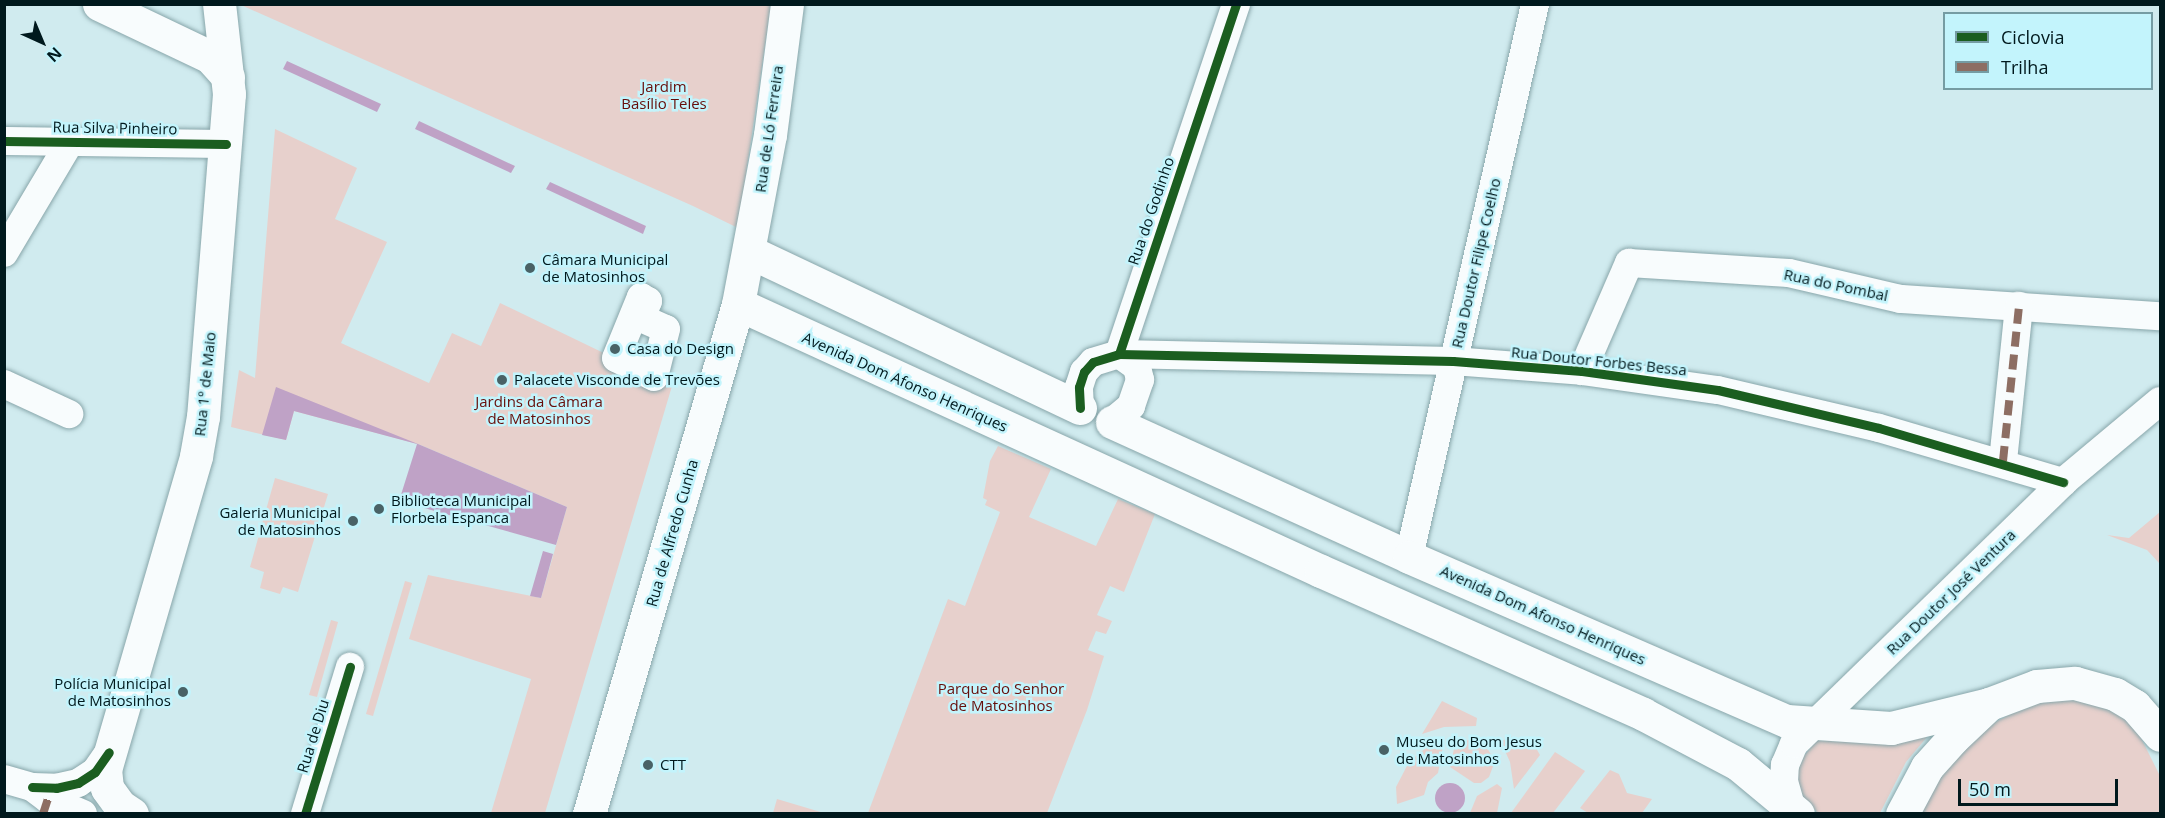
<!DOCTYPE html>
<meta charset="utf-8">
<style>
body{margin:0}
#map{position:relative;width:2165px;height:818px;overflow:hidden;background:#d0ebef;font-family:"Open Sans",sans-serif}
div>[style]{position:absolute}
.green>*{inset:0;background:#e7d0cc}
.water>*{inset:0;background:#bfa2c6}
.round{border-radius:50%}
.roads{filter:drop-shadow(0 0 2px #88a6aa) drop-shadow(0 0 2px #88a6aa)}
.minor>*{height:28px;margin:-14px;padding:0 14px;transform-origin:14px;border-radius:14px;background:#f8fcfd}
.major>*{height:33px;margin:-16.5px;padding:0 16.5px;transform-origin:16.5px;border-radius:16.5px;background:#f8fcfd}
.quiet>*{height:8px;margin-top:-4px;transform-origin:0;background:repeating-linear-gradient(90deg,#8d6e63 0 15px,transparent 0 23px)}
.cycleway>*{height:9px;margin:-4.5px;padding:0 4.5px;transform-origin:4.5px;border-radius:4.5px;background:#1b5e20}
.dots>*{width:16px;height:16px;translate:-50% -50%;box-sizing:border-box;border:3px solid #c3f4fc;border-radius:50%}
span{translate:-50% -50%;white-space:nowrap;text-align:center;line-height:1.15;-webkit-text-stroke:5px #c3f4fc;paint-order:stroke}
.park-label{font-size:15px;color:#670e0a}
.street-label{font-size:15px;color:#00191d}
.poi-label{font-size:15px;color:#00191d}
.left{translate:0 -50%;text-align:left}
.right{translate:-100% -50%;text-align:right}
.frame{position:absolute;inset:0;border:6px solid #00191d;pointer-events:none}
.legend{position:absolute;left:1943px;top:12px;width:210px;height:78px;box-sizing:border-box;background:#c3f4fc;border:2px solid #759ca3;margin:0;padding:8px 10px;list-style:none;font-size:18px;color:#00191d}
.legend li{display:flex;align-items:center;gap:12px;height:30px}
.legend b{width:30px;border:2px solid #759ca3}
.north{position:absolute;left:12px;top:12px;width:60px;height:60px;-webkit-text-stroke:4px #c3f4fc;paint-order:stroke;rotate:136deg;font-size:16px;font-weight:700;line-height:24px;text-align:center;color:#00191d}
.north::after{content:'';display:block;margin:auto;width:21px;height:27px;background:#00191d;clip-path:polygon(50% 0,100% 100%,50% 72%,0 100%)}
.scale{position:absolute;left:1958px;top:779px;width:160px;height:27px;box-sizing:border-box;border:3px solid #00191d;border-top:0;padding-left:8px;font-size:18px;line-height:21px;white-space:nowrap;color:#00191d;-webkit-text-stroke:4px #c3f4fc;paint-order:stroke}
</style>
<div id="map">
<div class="green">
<div style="clip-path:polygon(241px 5px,771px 5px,738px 228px,693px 206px)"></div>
<div style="clip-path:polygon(275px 129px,357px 168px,335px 219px,387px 242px,341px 343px,429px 383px,452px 333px,481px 346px,500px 303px,672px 386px,545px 813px,491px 813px,531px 679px,409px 639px,428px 575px,541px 598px,567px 507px,418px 444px,294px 411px,286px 440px,231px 427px,239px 370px,255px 378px)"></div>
<div style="clip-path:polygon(998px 446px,1051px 469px,1029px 517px,1096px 546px,1118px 499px,1155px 514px,1124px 592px,1110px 586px,1097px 615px,1112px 621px,1106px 634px,1096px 631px,1088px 650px,1104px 656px,1087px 710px,1047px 813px,868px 813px,948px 599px,965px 606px,1000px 512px,985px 505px,987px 500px,983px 498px,990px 461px)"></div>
<div style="clip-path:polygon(275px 478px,328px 494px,298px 592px,283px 587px,280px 594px,260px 588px,264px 572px,250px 567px)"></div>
<div style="clip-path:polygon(2160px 512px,2160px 564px,2147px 550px,2107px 535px,2129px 538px)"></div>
<div style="clip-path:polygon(405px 581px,412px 583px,373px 716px,366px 714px)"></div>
<div style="clip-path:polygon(331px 620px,338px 622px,317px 697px,309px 695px)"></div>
<div style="clip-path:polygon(2059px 697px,2088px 698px,2133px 722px,2160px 776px,2160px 813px,1917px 814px,1930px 782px,1977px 732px,2029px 704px)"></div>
<div style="clip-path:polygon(1442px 701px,1477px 718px,1476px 726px,1444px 727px,1422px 734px)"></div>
<div style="clip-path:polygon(1932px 731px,1906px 762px,1880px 813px,1818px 813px,1804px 799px,1793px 769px,1818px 739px)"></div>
<div style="clip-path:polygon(1510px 736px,1536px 748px,1540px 755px,1514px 789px,1510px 762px,1501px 742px)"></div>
<div style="clip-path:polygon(1468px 740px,1484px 743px,1495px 761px,1489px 777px,1481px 783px,1474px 783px,1450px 767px,1454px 749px)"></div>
<div style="clip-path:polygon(1444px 741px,1438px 773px,1428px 782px,1424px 795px,1397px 804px,1396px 787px,1409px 762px,1433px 742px)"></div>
<div style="clip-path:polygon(1555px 752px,1585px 771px,1553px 813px,1511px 813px)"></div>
<div style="clip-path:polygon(1610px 770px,1619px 774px,1627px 793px,1652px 799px,1642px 813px,1588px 813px,1580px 808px)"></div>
<div style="clip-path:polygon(1497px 784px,1502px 788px,1497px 813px,1470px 813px,1477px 796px)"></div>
<div style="clip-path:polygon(777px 799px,824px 813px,773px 813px)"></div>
</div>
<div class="water">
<div style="clip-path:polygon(287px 61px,381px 104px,377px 112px,283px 69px)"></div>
<div style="clip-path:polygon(419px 121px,515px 166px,511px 173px,415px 129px)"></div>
<div style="clip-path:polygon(550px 182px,646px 226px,643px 234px,546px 189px)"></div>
<div style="clip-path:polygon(276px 387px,418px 444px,567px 507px,556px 545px,399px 501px,417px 444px,294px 411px,286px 440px,262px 435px)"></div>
<div style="clip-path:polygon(543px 551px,553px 554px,541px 598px,530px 596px)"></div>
<div class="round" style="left:1435px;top:783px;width:30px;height:30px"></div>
</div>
<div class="roads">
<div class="minor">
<div style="left:4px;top:141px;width:222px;rotate:0.8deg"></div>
<div style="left:4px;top:253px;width:129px;rotate:-59.3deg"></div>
<div style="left:641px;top:297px;width:8px;rotate:30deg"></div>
<div style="left:648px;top:301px;width:18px;rotate:112deg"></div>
<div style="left:641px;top:318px;width:27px;rotate:24deg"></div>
<div style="left:666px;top:329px;width:49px;rotate:104deg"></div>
<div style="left:654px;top:377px;width:42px;rotate:-153.4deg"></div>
<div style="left:616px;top:358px;width:66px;rotate:-67.7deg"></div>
<div style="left:1119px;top:354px;width:369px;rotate:-71.5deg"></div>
<div style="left:1582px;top:371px;width:118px;rotate:-66.5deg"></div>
<div style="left:1629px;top:263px;width:160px;rotate:3.6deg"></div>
<div style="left:1789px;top:273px;width:115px;rotate:13.1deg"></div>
<div style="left:1901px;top:299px;width:260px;rotate:3.8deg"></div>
<div style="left:4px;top:384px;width:72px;rotate:24.8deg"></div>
<div style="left:1080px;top:408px;width:21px;rotate:-93deg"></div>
<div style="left:1079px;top:387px;width:16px;rotate:-72deg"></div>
<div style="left:1084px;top:372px;width:13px;rotate:-48deg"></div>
<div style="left:1093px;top:362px;width:27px;rotate:-17deg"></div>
<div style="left:1119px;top:354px;width:334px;rotate:1.2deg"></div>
<div style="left:1453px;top:361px;width:129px;rotate:4.4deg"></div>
<div style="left:1582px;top:371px;width:137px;rotate:8deg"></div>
<div style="left:1718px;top:390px;width:165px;rotate:13.3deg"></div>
<div style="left:1879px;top:428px;width:192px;rotate:16.4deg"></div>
<div style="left:1112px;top:422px;width:25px;rotate:-40deg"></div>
<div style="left:1131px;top:406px;width:28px;rotate:-71deg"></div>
<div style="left:1140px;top:380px;width:13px;rotate:-103deg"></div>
<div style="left:1137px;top:367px;width:22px;rotate:-144deg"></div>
<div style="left:2003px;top:461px;width:156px;rotate:-84.1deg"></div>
<div style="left:1409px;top:557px;width:567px;rotate:-77.16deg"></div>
<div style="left:4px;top:779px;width:29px;rotate:16deg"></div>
<div style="left:32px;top:787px;width:20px;rotate:37deg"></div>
<div style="left:48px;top:799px;width:38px;rotate:23deg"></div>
<div style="left:32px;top:787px;width:24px;rotate:2deg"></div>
<div style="left:56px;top:788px;width:23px;rotate:-13deg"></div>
<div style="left:78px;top:783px;width:20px;rotate:-33deg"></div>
<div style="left:95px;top:772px;width:24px;rotate:-55deg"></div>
<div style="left:1791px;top:806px;width:25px;rotate:-106deg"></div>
<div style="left:1784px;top:782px;width:17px;rotate:-87deg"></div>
<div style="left:1785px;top:765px;width:23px;rotate:-67deg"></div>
<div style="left:1794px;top:744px;width:376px;rotate:-44.2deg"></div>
<div style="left:2063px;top:482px;width:126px;rotate:-39.9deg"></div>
<div style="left:305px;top:814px;width:154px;rotate:-73deg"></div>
</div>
<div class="major">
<div style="left:99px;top:4px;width:123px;rotate:25.5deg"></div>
<div style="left:210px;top:57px;width:27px;rotate:48deg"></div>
<div style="left:750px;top:252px;width:365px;rotate:25.3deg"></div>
<div style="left:738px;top:304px;width:641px;rotate:24.61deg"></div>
<div style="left:1321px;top:571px;width:352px;rotate:23.9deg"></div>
<div style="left:1643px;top:714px;width:107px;rotate:27.8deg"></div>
<div style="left:1738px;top:764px;width:78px;rotate:39.8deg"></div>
<div style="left:1112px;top:422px;width:326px;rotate:24.4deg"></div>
<div style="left:1409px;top:557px;width:412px;rotate:23.5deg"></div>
<div style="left:1787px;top:721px;width:104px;rotate:3.9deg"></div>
<div style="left:1891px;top:728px;width:101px;rotate:-13.8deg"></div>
<div style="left:132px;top:814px;width:14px;rotate:-146deg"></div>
<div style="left:120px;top:806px;width:22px;rotate:-126deg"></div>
<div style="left:107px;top:788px;width:18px;rotate:-96deg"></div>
<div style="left:105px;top:770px;width:327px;rotate:-73.8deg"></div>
<div style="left:196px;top:456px;width:40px;rotate:-80deg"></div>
<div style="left:203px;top:417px;width:324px;rotate:-85.4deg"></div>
<div style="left:229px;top:94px;width:91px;rotate:-96.3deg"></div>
<div style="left:589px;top:814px;width:531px;rotate:-73.71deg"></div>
<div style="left:738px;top:304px;width:172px;rotate:-79.3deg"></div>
<div style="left:770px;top:135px;width:132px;rotate:-82.6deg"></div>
<div style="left:1902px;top:814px;width:53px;rotate:-62deg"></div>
<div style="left:1927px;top:767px;width:38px;rotate:-48deg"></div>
<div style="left:1952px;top:739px;width:51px;rotate:-43.4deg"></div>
<div style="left:1989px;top:704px;width:51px;rotate:-20.6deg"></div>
<div style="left:2037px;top:686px;width:38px;rotate:-5deg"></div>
<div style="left:2075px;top:683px;width:41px;rotate:15.4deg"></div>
<div style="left:2115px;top:694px;width:23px;rotate:31deg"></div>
<div style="left:2135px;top:706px;width:38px;rotate:49deg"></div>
</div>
</div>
<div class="quiet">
<div style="left:2003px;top:461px;width:156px;rotate:-84.1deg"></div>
<div style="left:43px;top:814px;width:16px;rotate:-72deg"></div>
</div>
<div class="cycleway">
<div style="left:4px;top:141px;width:222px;rotate:0.8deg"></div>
<div style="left:1119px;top:354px;width:369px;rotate:-71.5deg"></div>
<div style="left:1080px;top:408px;width:21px;rotate:-93deg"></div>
<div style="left:1079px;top:387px;width:16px;rotate:-72deg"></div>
<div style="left:1084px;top:372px;width:13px;rotate:-48deg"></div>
<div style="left:1093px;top:362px;width:27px;rotate:-17deg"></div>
<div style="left:1119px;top:354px;width:334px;rotate:1.2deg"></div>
<div style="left:1453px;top:361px;width:129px;rotate:4.4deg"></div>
<div style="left:1582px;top:371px;width:137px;rotate:8deg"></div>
<div style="left:1718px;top:390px;width:165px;rotate:13.3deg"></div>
<div style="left:1879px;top:428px;width:192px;rotate:16.4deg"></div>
<div style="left:32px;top:787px;width:24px;rotate:2deg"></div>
<div style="left:56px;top:788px;width:23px;rotate:-13deg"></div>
<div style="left:78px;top:783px;width:20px;rotate:-33deg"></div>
<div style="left:95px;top:772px;width:24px;rotate:-55deg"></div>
<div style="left:305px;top:814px;width:154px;rotate:-73deg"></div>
</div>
<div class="dots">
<div style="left:530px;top:268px;background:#496266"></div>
<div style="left:615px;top:349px;background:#496266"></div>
<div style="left:502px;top:380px;background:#496266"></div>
<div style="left:379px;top:509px;background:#496266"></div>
<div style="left:353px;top:521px;background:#496266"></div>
<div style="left:183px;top:692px;background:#496266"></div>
<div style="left:1384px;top:750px;background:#496266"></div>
<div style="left:648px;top:765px;background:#496266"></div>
</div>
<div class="park-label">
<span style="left:664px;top:95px">Jardim<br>Basílio Teles</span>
<span style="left:539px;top:410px">Jardins da Câmara<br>de Matosinhos</span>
<span style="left:1001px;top:697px">Parque do Senhor<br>de Matosinhos</span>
</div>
<div class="street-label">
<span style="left:115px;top:128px;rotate:1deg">Rua Silva Pinheiro</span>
<span style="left:769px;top:129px;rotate:-82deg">Rua de Ló Ferreira</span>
<span style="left:1151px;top:211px;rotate:-71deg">Rua do Godinho</span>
<span style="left:1476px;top:263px;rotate:-77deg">Rua Doutor Filipe Coelho</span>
<span style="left:1836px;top:285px;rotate:12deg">Rua do Pombal</span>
<span style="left:1599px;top:361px;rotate:6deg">Rua Doutor Forbes Bessa</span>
<span style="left:905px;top:382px;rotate:24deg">Avenida Dom Afonso Henriques</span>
<span style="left:205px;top:384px;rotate:-84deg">Rua 1º de Maio</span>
<span style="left:672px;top:533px;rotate:-74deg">Rua de Alfredo Cunha</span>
<span style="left:1951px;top:592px;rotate:-44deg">Rua Doutor José Ventura</span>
<span style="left:1543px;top:615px;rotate:24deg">Avenida Dom Afonso Henriques</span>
<span style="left:313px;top:736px;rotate:-73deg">Rua de Diu</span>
</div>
<div class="poi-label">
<span class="left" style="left:542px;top:268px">Câmara Municipal<br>de Matosinhos</span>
<span class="left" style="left:627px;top:349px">Casa do Design</span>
<span class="left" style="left:514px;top:380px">Palacete Visconde de Trevões</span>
<span class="left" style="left:391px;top:509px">Biblioteca Municipal<br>Florbela Espanca</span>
<span class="right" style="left:341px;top:521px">Galeria Municipal<br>de Matosinhos</span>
<span class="right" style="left:171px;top:692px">Polícia Municipal<br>de Matosinhos</span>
<span class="left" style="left:1396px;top:750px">Museu do Bom Jesus<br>de Matosinhos</span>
<span class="left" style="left:660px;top:765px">CTT</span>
</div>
<div class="frame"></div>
<ul class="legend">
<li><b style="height:8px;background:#1b5e20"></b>Ciclovia</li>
<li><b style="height:8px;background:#8d6e63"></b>Trilha</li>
</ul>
<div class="north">N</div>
<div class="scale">50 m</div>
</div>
